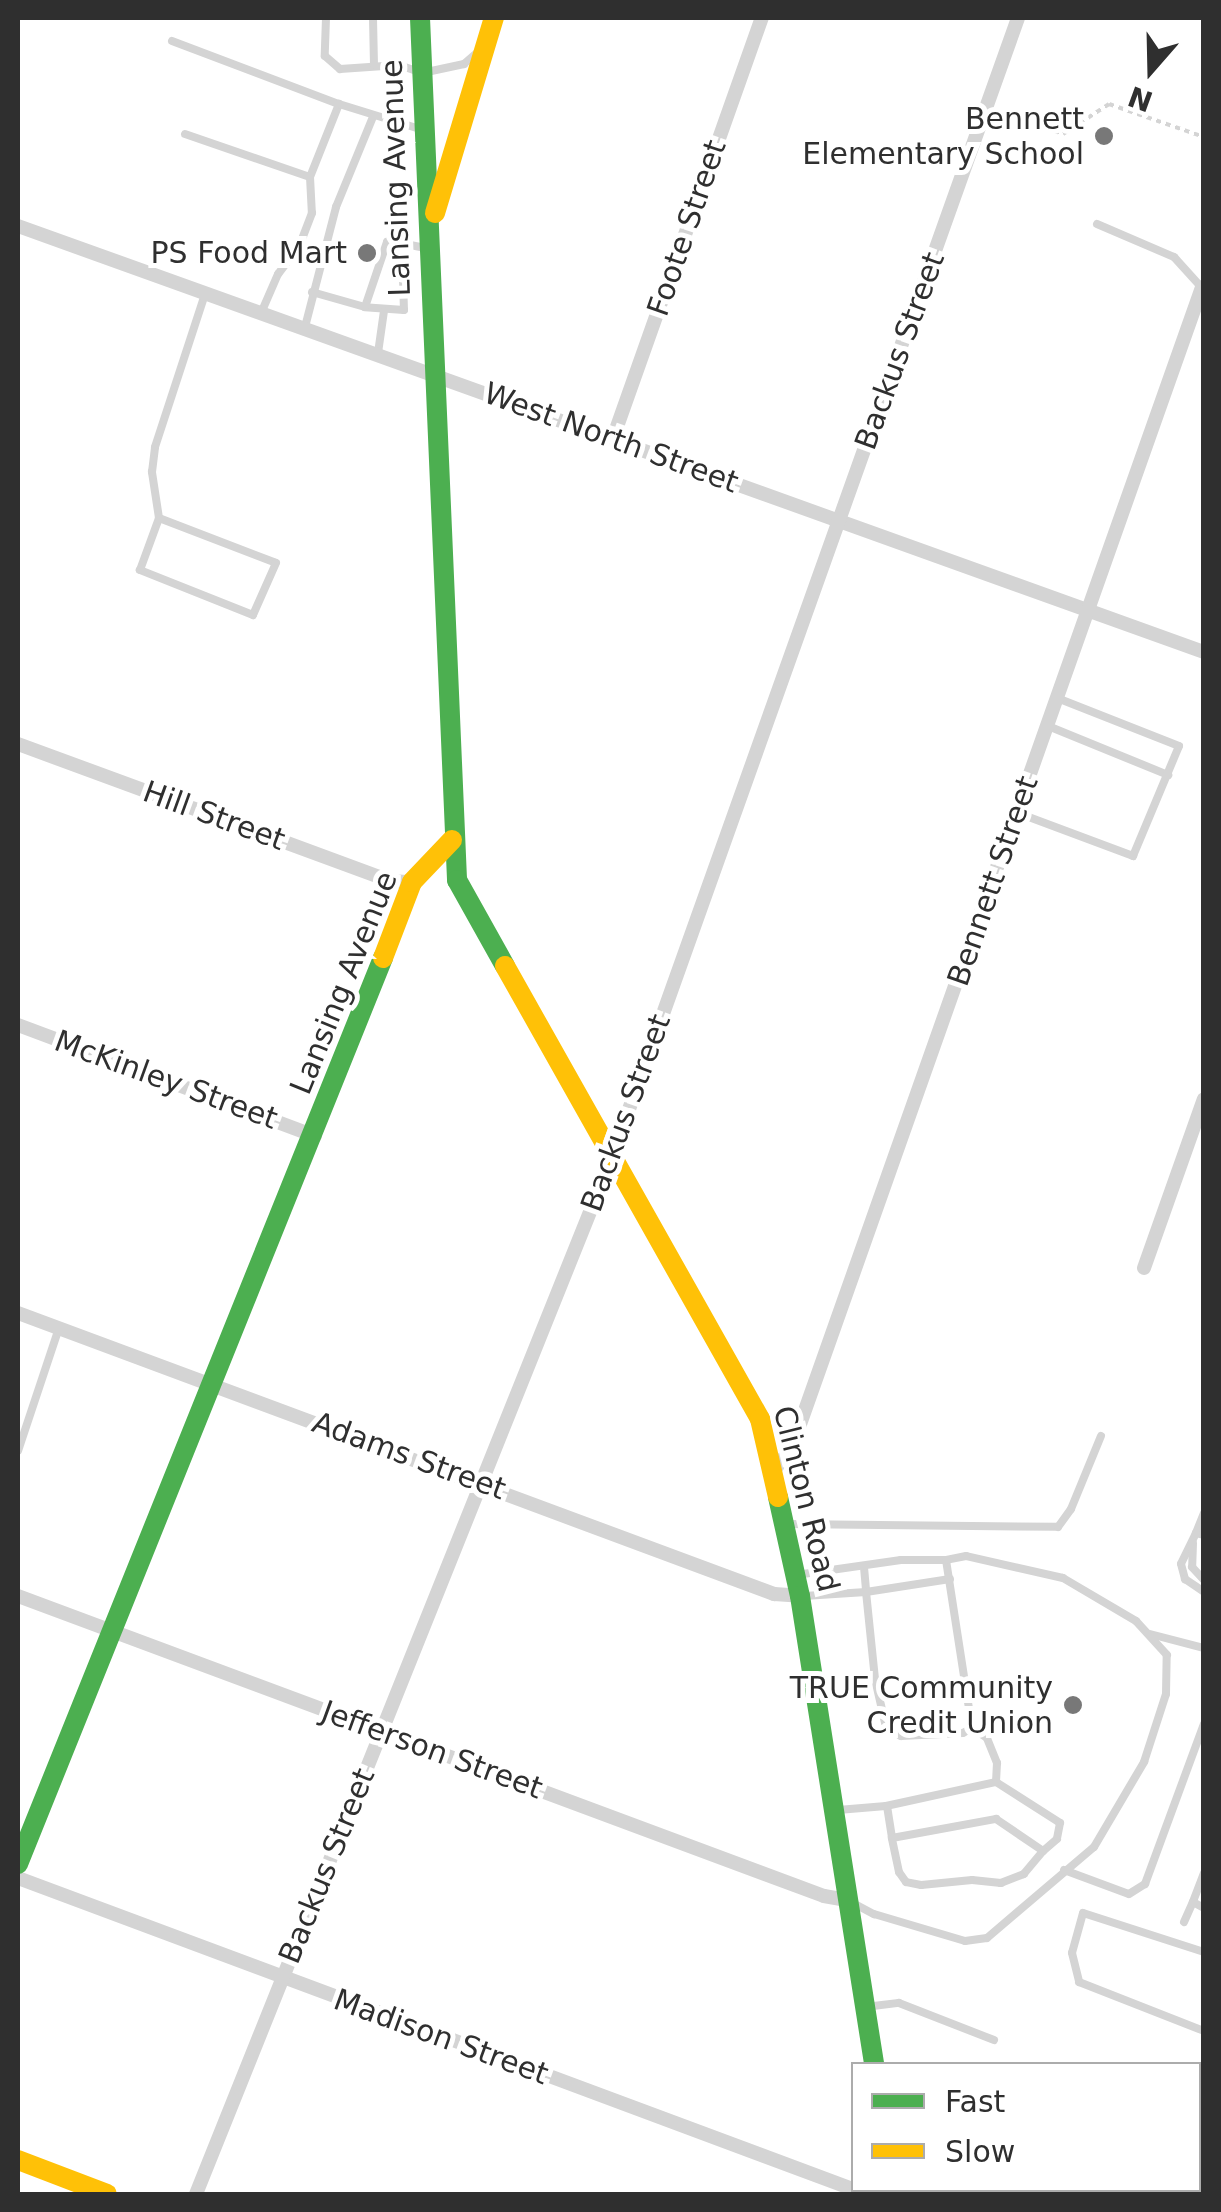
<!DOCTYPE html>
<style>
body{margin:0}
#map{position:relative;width:1221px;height:2212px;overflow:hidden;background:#fff;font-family:"DejaVu Sans",sans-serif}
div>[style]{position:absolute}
.path>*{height:4px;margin-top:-2px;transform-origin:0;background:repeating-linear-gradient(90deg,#d4d4d4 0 5px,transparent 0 10px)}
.lane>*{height:8px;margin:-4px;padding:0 4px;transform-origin:4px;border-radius:4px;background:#d4d4d4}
.street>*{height:14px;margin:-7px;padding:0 7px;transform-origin:7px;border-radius:7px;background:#d4d4d4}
.fast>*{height:20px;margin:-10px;padding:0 10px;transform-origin:10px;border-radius:10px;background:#4caf50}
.slow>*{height:20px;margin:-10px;padding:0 10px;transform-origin:10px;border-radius:10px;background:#ffc107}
.dots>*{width:28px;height:28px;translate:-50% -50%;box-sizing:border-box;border:5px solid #fff;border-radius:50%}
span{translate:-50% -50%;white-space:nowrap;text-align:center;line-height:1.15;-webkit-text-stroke:10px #fff;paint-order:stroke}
.poi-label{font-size:30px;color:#2f2f2f}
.right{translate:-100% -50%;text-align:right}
.street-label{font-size:30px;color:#2f2f2f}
.frame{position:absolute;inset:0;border:20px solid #2f2f2f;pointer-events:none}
.legend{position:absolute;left:851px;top:2062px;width:350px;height:130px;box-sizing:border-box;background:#fff;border:2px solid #acacac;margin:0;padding:12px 18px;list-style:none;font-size:30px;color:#2f2f2f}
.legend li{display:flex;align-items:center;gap:20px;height:50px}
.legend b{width:50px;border:2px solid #acacac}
.north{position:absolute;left:1101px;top:20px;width:100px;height:100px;-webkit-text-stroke:8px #fff;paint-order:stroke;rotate:200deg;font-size:28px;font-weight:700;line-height:40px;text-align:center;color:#2f2f2f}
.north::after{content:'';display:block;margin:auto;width:35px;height:45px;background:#2f2f2f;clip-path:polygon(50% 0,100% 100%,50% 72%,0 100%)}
</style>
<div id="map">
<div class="path">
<div style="left:1007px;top:115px;width:59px;rotate:18.7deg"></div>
<div style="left:1063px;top:134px;width:55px;rotate:-33.1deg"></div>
<div style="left:1109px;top:104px;width:101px;rotate:19.2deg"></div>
</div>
<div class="lane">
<div style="left:326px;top:18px;width:38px;rotate:92deg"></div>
<div style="left:325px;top:56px;width:20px;rotate:41deg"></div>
<div style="left:340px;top:69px;width:59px;rotate:-3.9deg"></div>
<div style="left:399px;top:65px;width:24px;rotate:19deg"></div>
<div style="left:422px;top:73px;width:43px;rotate:-12.1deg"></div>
<div style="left:464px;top:64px;width:21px;rotate:-41deg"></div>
<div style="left:373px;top:18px;width:47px;rotate:88.8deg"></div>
<div style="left:172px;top:41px;width:178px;rotate:20.7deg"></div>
<div style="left:185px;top:134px;width:132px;rotate:19deg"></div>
<div style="left:310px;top:177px;width:36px;rotate:87deg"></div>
<div style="left:312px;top:213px;width:34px;rotate:111deg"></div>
<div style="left:300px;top:245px;width:36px;rotate:127deg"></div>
<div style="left:278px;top:274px;width:40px;rotate:113.4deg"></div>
<div style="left:310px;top:177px;width:79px;rotate:-68.3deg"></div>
<div style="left:339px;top:104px;width:88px;rotate:17.2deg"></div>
<div style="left:1097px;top:224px;width:84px;rotate:23.2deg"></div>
<div style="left:1174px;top:257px;width:42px;rotate:47.9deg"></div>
<div style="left:402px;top:244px;width:66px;rotate:88.3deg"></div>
<div style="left:404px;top:310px;width:39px;rotate:-176deg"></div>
<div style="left:365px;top:307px;width:69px;rotate:-71.3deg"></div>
<div style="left:387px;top:242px;width:18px;rotate:6deg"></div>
<div style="left:405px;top:244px;width:21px;rotate:11deg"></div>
<div style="left:312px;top:292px;width:55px;rotate:15.8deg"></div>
<div style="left:305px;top:327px;width:124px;rotate:-75.5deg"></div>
<div style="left:336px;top:207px;width:97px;rotate:-67.7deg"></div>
<div style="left:378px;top:353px;width:42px;rotate:-81.9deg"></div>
<div style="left:159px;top:518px;width:125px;rotate:21deg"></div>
<div style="left:276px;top:563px;width:57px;rotate:113.9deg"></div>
<div style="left:253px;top:615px;width:122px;rotate:-158.3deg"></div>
<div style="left:140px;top:570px;width:55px;rotate:-69.9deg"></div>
<div style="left:159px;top:518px;width:47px;rotate:-98.7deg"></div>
<div style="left:152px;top:472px;width:25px;rotate:-83deg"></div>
<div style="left:155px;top:447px;width:161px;rotate:-71.9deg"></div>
<div style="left:1048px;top:726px;width:130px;rotate:22.2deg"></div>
<div style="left:1018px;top:813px;width:123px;rotate:20.5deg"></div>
<div style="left:1133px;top:856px;width:119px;rotate:-67.3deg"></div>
<div style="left:1179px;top:746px;width:131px;rotate:-158.5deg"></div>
<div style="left:18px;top:1451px;width:130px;rotate:-71.6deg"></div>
<div style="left:1204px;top:1513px;width:22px;rotate:112deg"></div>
<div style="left:1196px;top:1533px;width:8px;rotate:14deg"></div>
<div style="left:787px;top:1524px;width:271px;rotate:0.6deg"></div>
<div style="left:1058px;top:1527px;width:22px;rotate:-54deg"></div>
<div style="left:1071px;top:1509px;width:79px;rotate:-67.7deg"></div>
<div style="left:1196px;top:1533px;width:34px;rotate:116deg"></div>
<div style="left:1181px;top:1564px;width:16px;rotate:75deg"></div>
<div style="left:1185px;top:1579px;width:23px;rotate:34deg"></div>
<div style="left:1193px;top:1543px;width:24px;rotate:92deg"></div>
<div style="left:1192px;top:1567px;width:18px;rotate:47deg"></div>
<div style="left:864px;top:1567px;width:25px;rotate:85deg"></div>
<div style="left:866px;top:1592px;width:85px;rotate:-8.8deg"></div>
<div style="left:796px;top:1575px;width:106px;rotate:-8.1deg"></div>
<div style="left:901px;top:1560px;width:45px"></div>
<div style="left:946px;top:1560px;width:170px;rotate:81.2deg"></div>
<div style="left:972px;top:1728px;width:10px;rotate:151deg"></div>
<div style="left:963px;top:1733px;width:62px;rotate:177.2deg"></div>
<div style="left:901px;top:1736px;width:17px;rotate:-149deg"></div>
<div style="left:886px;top:1727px;width:49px;rotate:-102.9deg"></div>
<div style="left:875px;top:1679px;width:87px;rotate:-95.9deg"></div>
<div style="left:866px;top:1592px;width:62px;rotate:176.3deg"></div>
<div style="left:1150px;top:1634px;width:56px;rotate:14.5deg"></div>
<div style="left:996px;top:1782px;width:76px;rotate:32.6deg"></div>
<div style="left:1060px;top:1823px;width:16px;rotate:101deg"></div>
<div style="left:1057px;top:1839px;width:18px;rotate:139deg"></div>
<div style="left:887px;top:1806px;width:32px;rotate:81deg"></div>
<div style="left:892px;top:1838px;width:106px;rotate:-10.4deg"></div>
<div style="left:996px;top:1819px;width:57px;rotate:34.2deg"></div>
<div style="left:1043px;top:1851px;width:30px;rotate:130deg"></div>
<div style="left:1024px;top:1874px;width:25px;rotate:159deg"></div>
<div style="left:1001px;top:1883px;width:29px;rotate:-174deg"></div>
<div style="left:972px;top:1880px;width:51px;rotate:174.4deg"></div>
<div style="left:921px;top:1885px;width:15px;rotate:-169deg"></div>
<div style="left:906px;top:1882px;width:12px;rotate:-125deg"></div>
<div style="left:899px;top:1872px;width:35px;rotate:-102deg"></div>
<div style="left:838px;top:1810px;width:48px;rotate:-4.8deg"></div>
<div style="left:886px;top:1806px;width:113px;rotate:-12.3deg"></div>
<div style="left:996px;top:1782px;width:19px;rotate:-87deg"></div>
<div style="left:997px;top:1763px;width:27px;rotate:-112deg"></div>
<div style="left:987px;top:1738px;width:18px;rotate:-146deg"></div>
<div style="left:1064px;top:1870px;width:69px;rotate:20.3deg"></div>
<div style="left:1129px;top:1894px;width:19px;rotate:-32deg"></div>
<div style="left:1145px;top:1884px;width:171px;rotate:-69.8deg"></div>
<div style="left:1204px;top:1873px;width:31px;rotate:111deg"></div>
<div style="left:1193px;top:1902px;width:13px;rotate:29deg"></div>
<div style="left:851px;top:1902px;width:26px;rotate:28deg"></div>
<div style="left:874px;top:1914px;width:95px;rotate:16.5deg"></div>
<div style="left:965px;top:1941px;width:22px;rotate:-8deg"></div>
<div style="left:987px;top:1938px;width:140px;rotate:-40.4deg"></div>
<div style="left:1094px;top:1847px;width:99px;rotate:-59.5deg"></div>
<div style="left:1144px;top:1762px;width:71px;rotate:-72.1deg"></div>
<div style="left:1166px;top:1694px;width:39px;rotate:-89deg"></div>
<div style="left:1167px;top:1655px;width:46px;rotate:-132.4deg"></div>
<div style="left:1136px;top:1621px;width:85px;rotate:-149.5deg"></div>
<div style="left:1063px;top:1578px;width:99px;rotate:-167.2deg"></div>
<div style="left:966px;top:1556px;width:20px;rotate:169deg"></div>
<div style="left:1184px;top:1922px;width:22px;rotate:-66deg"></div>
<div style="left:1204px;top:1952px;width:127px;rotate:-162.1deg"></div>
<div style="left:1083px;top:1913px;width:41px;rotate:105.4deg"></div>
<div style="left:1072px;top:1953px;width:30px;rotate:76deg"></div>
<div style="left:1079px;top:1982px;width:134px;rotate:21.4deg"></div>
<div style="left:865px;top:2007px;width:34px;rotate:-7deg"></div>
<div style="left:899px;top:2003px;width:102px;rotate:21.3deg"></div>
</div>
<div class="street">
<div style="left:18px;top:226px;width:1260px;rotate:19.76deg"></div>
<div style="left:613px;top:438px;width:446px;rotate:-70.5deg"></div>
<div style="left:18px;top:744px;width:396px;rotate:20.2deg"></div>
<div style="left:390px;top:881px;width:22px;rotate:3deg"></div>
<div style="left:18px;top:1025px;width:317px;rotate:20.5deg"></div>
<div style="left:1144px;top:1268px;width:179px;rotate:-70.5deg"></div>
<div style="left:18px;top:1313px;width:807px;rotate:20.39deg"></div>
<div style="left:774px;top:1594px;width:26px;rotate:4deg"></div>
<div style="left:775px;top:1469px;width:28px;rotate:-52deg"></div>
<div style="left:792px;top:1447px;width:1230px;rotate:-70.53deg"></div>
<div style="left:18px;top:1596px;width:860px;rotate:20.42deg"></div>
<div style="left:824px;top:1896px;width:23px;rotate:10deg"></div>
<div style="left:18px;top:1878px;width:905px;rotate:20.44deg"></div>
<div style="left:196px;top:2194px;width:1117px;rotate:-68.14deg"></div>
<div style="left:612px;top:1157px;width:1209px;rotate:-70.38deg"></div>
</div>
<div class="fast">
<div style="left:420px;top:18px;width:863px;rotate:87.54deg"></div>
<div style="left:457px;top:880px;width:98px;rotate:60.8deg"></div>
<div style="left:778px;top:1497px;width:101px;rotate:77.5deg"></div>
<div style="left:800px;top:1596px;width:474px;rotate:81deg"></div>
<div style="left:18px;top:1864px;width:977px;rotate:-68.06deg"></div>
</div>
<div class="slow">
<div style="left:435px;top:213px;width:204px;rotate:-73.2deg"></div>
<div style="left:383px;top:958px;width:81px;rotate:-69.1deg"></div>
<div style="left:412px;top:882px;width:58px;rotate:-46.4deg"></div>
<div style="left:505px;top:966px;width:520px;rotate:60.62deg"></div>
<div style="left:760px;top:1419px;width:80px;rotate:77deg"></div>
<div style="left:18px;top:2160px;width:95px;rotate:20.9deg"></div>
<div style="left:895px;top:2190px;width:4px;rotate:76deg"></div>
</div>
<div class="dots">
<div style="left:1104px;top:136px;background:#787878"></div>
<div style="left:367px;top:253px;background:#787878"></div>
<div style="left:1073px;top:1705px;background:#787878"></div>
</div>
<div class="poi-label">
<span class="right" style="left:1084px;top:136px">Bennett<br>Elementary School</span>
<span class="right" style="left:347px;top:253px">PS Food Mart</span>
<span class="right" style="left:1053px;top:1705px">TRUE Community<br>Credit Union</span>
</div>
<div class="street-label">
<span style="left:396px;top:178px;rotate:-92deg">Lansing Avenue</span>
<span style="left:687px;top:228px;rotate:-71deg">Foote Street</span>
<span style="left:900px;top:351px;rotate:-70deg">Backus Street</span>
<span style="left:611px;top:438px;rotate:20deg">West North Street</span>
<span style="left:214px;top:816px;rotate:20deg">Hill Street</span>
<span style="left:993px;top:881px;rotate:-71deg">Bennett Street</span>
<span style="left:344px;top:983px;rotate:-68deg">Lansing Avenue</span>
<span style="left:166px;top:1080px;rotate:20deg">McKinley Street</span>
<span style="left:626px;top:1113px;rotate:-70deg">Backus Street</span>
<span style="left:409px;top:1456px;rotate:20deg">Adams Street</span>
<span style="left:806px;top:1499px;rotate:76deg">Clinton Road</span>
<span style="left:432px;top:1750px;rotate:20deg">Jefferson Street</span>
<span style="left:327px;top:1866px;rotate:-68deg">Backus Street</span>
<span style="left:441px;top:2037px;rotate:20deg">Madison Street</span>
</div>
<div class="frame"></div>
<ul class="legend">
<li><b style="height:12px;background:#4caf50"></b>Fast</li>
<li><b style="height:12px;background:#ffc107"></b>Slow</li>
</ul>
<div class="north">N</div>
</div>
